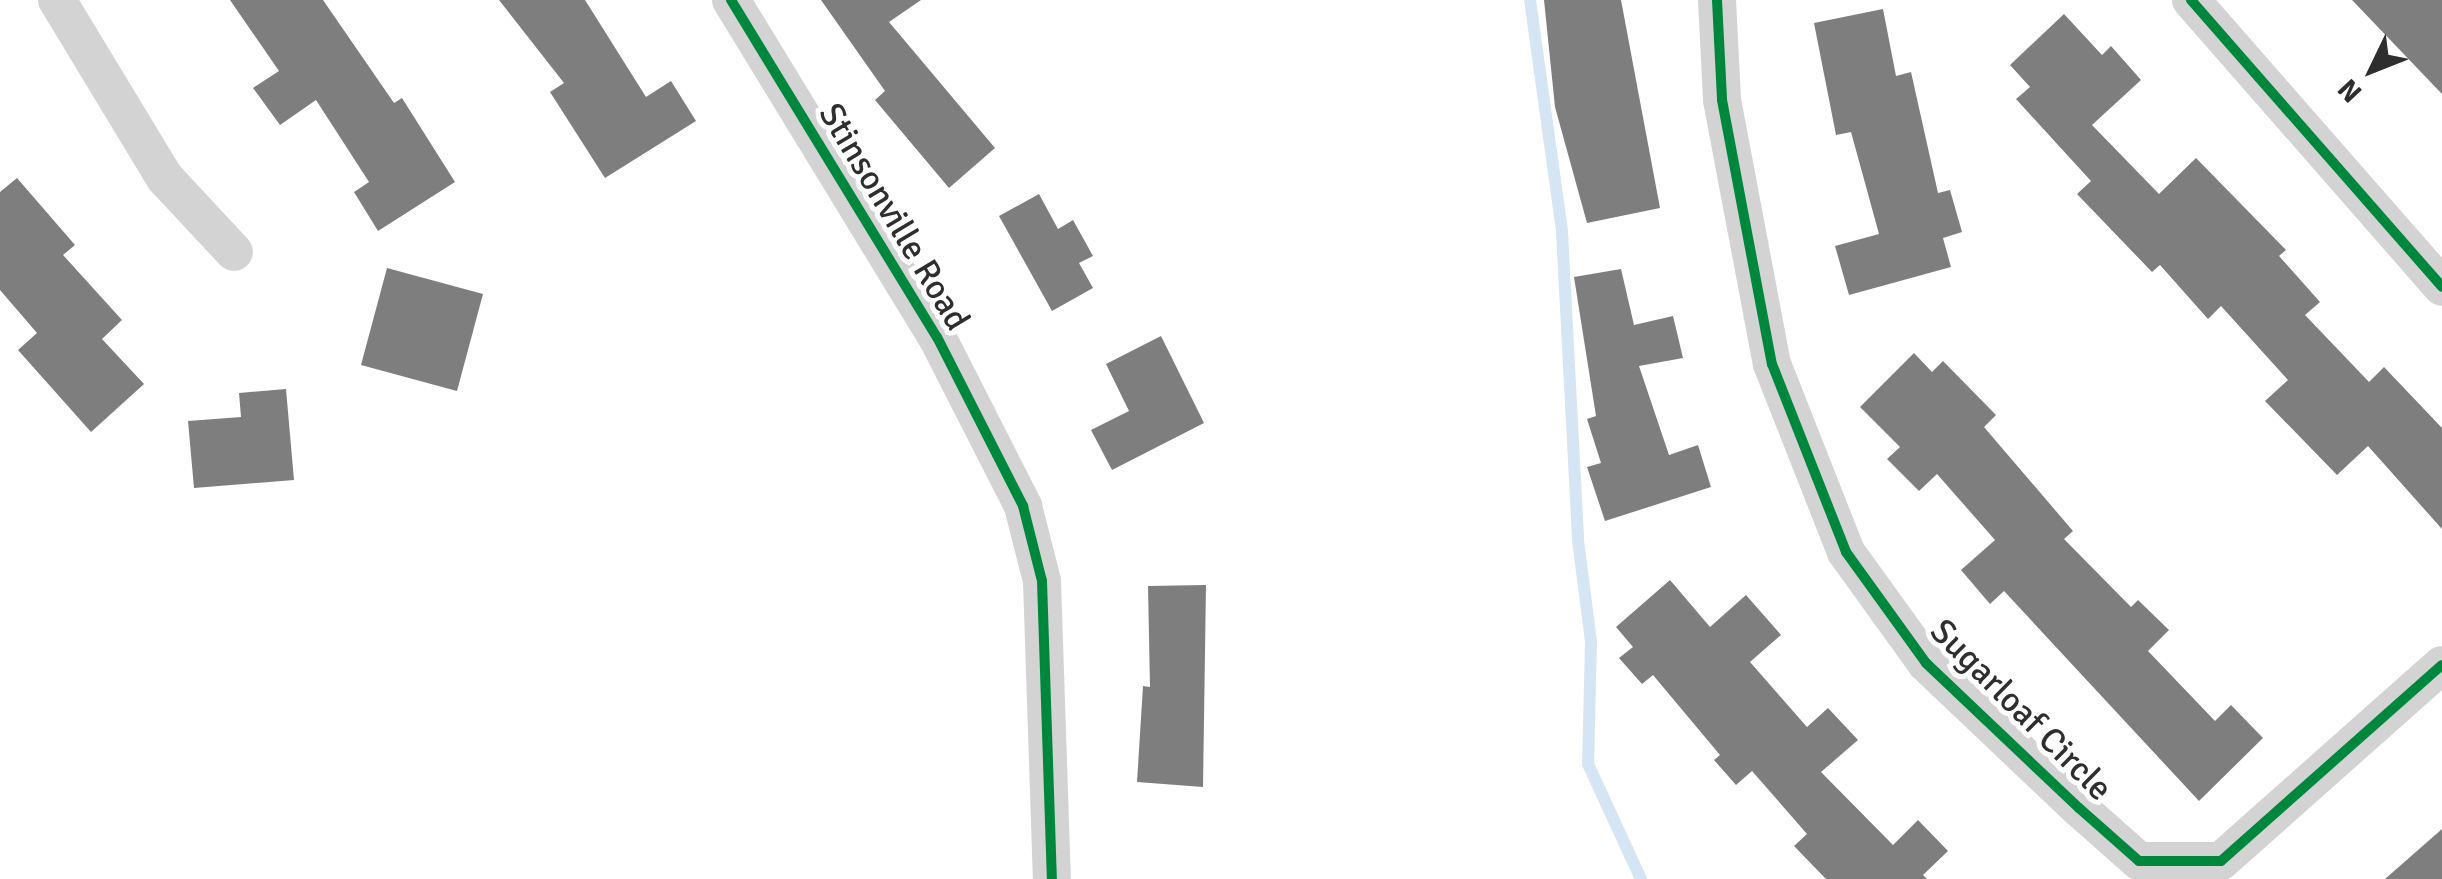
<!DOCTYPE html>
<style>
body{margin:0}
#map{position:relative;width:2442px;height:879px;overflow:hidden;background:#fff;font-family:Signika,sans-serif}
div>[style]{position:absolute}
.stream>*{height:12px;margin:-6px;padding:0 6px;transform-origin:6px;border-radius:6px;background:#d6e5f4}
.building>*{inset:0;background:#7e7e7e}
.street>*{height:38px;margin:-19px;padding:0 19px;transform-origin:19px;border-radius:19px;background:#d3d3d3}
.cycleway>*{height:10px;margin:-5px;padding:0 5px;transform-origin:5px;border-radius:5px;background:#00873e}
span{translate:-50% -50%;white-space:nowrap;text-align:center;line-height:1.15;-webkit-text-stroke:10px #fff;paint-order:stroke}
.street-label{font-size:35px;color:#2e2e2e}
.north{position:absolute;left:2322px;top:20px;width:100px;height:100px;-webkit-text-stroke:8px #fff;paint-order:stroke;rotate:227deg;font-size:28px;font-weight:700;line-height:40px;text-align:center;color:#2e2e2e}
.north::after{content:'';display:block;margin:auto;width:35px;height:45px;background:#2e2e2e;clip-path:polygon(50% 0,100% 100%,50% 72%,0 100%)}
</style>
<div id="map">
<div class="stream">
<div style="left:1530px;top:0;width:234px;rotate:82.1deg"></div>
<div style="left:1562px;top:232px;width:308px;rotate:87deg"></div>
<div style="left:1578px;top:540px;width:103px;rotate:82.7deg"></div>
<div style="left:1591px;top:642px;width:122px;rotate:91.4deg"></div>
<div style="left:1588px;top:764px;width:127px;rotate:65.3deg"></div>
</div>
<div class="building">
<div style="clip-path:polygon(230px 0,323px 0,394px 103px,402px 98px,455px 182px,378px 231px,354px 192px,369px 182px,316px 100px,280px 125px,253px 88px,279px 71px)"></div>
<div style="clip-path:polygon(499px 0,585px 0,646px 97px,671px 81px,696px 121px,605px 178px,550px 92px,564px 83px)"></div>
<div style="clip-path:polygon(821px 0,921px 0,889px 22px,995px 148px,949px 188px,875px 100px,885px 91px)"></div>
<div style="clip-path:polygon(1544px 0,1621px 0,1660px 208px,1587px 223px,1555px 107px)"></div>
<div style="clip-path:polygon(2352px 0,2442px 0,2442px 94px)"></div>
<div style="clip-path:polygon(1883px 9px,1896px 76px,1911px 72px,1938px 193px,1950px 190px,1962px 232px,1943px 238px,1951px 267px,1849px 295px,1835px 246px,1879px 234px,1851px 132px,1836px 135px,1814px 23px)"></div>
<div style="clip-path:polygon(2064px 14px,2102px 55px,2111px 46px,2141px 80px,2092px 125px,2159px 194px,2196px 158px,2286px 250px,2279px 256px,2320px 302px,2305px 315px,2369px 382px,2384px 367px,2442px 428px,2442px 529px,2368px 446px,2337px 475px,2265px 401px,2288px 380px,2221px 306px,2208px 319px,2160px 265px,2152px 272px,2077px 194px,2091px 181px,2016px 99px,2030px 87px,2010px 65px)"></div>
<div style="clip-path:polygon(17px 178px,75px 245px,63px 255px,122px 320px,102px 339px,144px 384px,91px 432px,18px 350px,37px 333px,0 290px,0 192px)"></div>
<div style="clip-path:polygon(1039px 194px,1058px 229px,1073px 220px,1093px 256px,1079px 263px,1093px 288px,1052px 311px,999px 216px)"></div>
<div style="clip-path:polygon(387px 268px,483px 294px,457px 391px,361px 365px)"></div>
<div style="clip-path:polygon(1621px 269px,1634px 325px,1673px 316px,1683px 358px,1639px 366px,1669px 455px,1698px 445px,1711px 487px,1605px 521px,1587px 467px,1601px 463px,1587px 419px,1596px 416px,1574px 277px)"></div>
<div style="clip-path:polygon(1161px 336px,1204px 423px,1112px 470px,1091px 430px,1129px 411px,1106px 364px)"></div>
<div style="clip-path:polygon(1914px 353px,1932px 372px,1943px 361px,1996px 415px,1984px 427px,2073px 531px,2064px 539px,2131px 607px,2138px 600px,2169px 630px,2148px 651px,2215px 721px,2231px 705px,2263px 738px,2199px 801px,2004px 591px,1990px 604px,1961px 570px,1995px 540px,1937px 474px,1919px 491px,1887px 459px,1900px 447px,1860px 407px)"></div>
<div style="clip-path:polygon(286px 389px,294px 480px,194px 488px,188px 421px,241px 417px,239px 393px)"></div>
<div style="clip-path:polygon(1670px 580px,1710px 627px,1746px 595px,1781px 635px,1750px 662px,1807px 727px,1828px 708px,1858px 740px,1821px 772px,1893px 845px,1918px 820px,1948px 851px,1923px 875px,1927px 879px,1826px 879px,1794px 846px,1807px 834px,1752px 771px,1736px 785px,1714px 760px,1720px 755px,1653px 675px,1642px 684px,1619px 658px,1633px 647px,1616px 627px)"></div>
<div style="clip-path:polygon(1206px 585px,1203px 787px,1137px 782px,1143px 686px,1150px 687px,1148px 586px)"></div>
<div style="clip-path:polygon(2442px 829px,2442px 879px,2385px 879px)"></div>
</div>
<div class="street">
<div style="left:57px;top:0;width:208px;rotate:58.8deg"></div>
<div style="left:165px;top:178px;width:101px;rotate:47deg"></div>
<div style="left:731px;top:0;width:395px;rotate:58.6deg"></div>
<div style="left:937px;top:337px;width:190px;rotate:63deg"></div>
<div style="left:1023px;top:506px;width:77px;rotate:75.8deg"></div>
<div style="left:1042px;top:581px;width:298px;rotate:88.1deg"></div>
<div style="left:1717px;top:0;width:100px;rotate:87.1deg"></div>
<div style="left:1722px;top:100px;width:269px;rotate:79.3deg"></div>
<div style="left:1772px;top:364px;width:202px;rotate:68.5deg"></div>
<div style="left:1846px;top:552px;width:137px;rotate:54.2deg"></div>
<div style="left:1926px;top:663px;width:211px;rotate:43.5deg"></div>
<div style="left:2079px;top:808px;width:80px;rotate:41.5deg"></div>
<div style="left:2139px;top:861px;width:82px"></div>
<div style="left:2221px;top:861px;width:295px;rotate:-41.6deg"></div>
<div style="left:2191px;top:0;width:381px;rotate:48.8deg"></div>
</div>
<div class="cycleway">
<div style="left:731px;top:0;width:395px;rotate:58.6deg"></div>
<div style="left:937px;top:337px;width:190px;rotate:63deg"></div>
<div style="left:1023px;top:506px;width:77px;rotate:75.8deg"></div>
<div style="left:1042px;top:581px;width:298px;rotate:88.1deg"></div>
<div style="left:1717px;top:0;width:100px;rotate:87.1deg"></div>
<div style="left:1722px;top:100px;width:269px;rotate:79.3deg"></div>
<div style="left:1772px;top:364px;width:202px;rotate:68.5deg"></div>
<div style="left:1846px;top:552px;width:137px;rotate:54.2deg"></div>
<div style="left:1926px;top:663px;width:211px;rotate:43.5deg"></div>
<div style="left:2079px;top:808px;width:80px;rotate:41.5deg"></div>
<div style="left:2139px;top:861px;width:82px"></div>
<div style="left:2221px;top:861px;width:295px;rotate:-41.6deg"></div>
<div style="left:2191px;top:0;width:381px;rotate:48.8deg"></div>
</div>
<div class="street-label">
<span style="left:894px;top:217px;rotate:59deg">Stinsonville Road</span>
<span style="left:2021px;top:710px;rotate:45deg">Sugarloaf Circle</span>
</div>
<div class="north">N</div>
</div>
